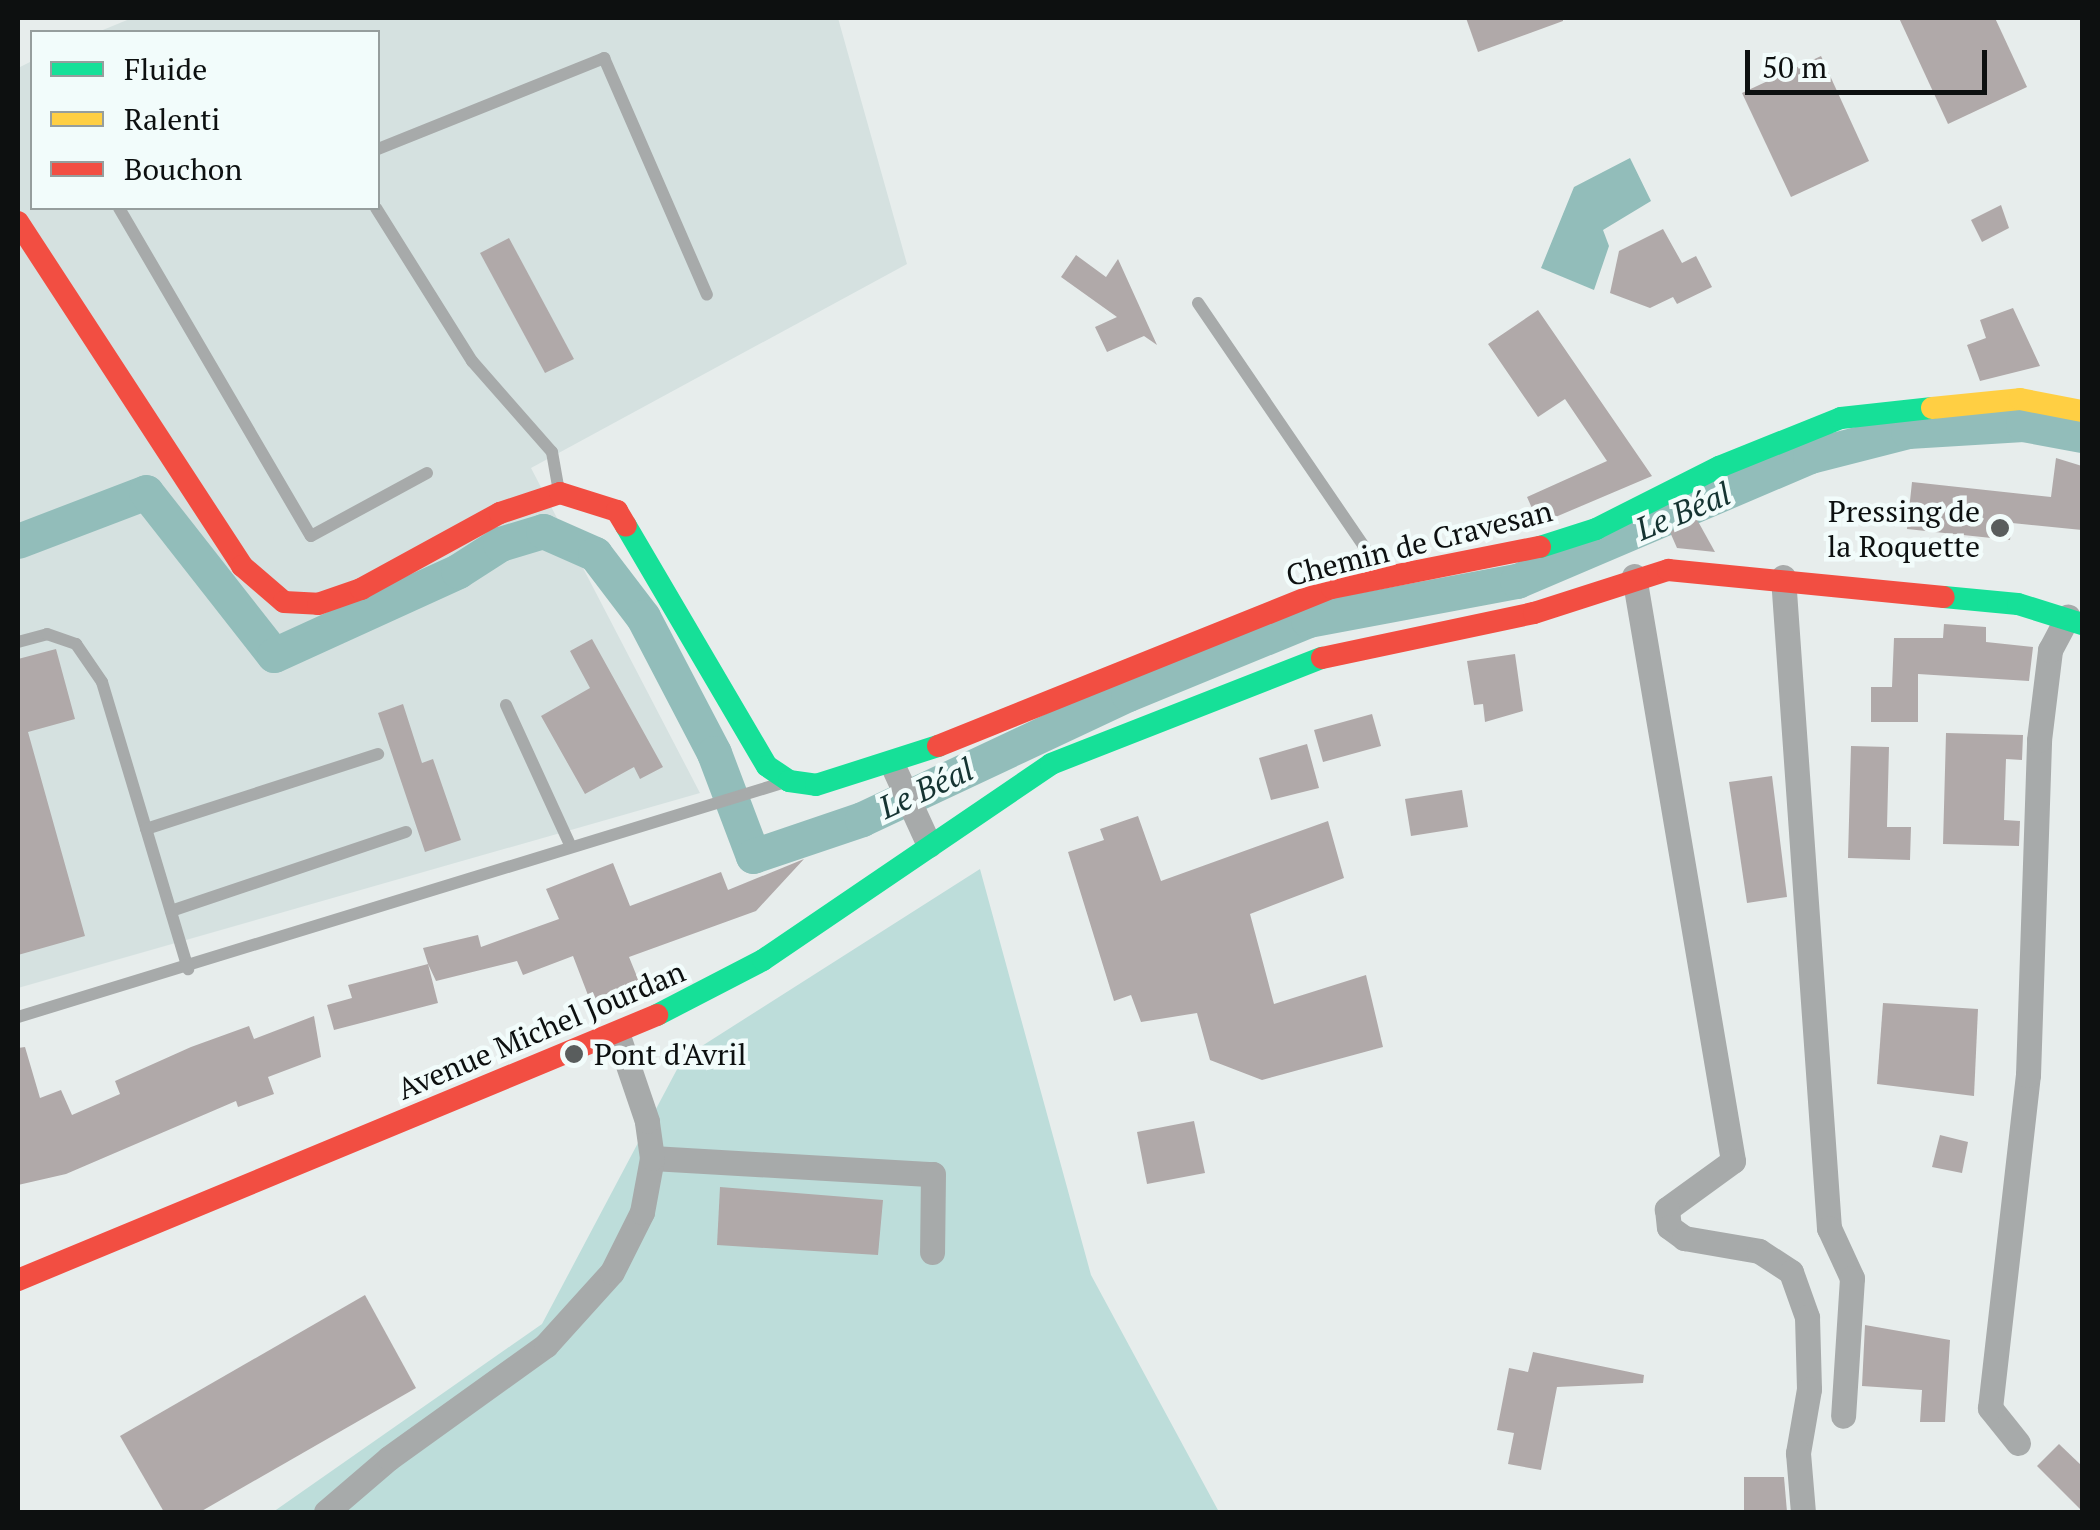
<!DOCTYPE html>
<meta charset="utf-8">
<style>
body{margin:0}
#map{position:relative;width:2100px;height:1530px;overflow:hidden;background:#e7edec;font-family:"PT Serif",serif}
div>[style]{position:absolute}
.built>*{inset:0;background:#d5e1e0}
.green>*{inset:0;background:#bdddda}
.water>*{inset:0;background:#92bdba}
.canal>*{height:35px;margin:-17.5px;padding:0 17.5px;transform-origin:17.5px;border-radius:17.5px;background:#92bdba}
.building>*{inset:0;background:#b0a9a9}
.lane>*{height:12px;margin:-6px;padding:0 6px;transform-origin:6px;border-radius:6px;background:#a7aaaa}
.street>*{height:25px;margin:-12.5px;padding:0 12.5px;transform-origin:12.5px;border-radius:12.5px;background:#a7aaaa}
.fast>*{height:22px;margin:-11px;padding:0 11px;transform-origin:11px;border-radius:11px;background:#16e098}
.slow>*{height:22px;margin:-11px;padding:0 11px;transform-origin:11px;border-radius:11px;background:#ffcf43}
.jam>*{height:22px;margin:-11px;padding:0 11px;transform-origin:11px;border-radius:11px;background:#f24e42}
.dots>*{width:28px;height:28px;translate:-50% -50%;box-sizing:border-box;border:5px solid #f2fcfb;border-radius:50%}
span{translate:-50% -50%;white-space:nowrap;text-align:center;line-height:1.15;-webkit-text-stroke:9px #f2fcfb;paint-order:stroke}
.poi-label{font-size:30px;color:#0d1010}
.right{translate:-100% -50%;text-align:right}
.left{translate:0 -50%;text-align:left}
.street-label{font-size:30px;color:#0d1010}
.water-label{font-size:32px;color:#153432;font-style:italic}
.frame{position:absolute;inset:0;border:20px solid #0d1010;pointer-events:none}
.legend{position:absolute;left:30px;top:30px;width:350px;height:180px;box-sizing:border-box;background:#f2fcfb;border:2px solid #969e9d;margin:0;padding:12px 18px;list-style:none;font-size:30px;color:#0d1010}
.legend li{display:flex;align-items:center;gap:20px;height:50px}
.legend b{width:50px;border:2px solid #969e9d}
.scale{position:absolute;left:1745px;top:50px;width:242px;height:45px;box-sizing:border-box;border:5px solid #0d1010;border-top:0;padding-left:12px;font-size:30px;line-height:35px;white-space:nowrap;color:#0d1010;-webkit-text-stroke:8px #f2fcfb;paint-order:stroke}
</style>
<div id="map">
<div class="built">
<div style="clip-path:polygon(132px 18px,838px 18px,907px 264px,531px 468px,700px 793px,18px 988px,18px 68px,32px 61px,32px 208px,378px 208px,378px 32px,98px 32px)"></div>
</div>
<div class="green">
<div style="clip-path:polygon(980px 869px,1091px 1275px,1219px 1512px,273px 1512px,542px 1324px,683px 1058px)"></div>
</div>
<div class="water">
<div style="clip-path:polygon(1630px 158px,1651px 201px,1603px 230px,1609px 246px,1594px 290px,1541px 268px,1574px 187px)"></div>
</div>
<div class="canal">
<div style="left:18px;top:541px;width:137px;rotate:-20.9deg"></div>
<div style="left:146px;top:492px;width:207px;rotate:51.9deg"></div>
<div style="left:274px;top:655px;width:202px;rotate:-24.5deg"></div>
<div style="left:458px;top:571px;width:50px;rotate:-32.7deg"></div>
<div style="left:500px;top:544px;width:45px;rotate:-16.8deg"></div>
<div style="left:543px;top:531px;width:57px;rotate:23.9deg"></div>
<div style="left:595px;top:554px;width:79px;rotate:52.7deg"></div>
<div style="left:643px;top:617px;width:153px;rotate:62.4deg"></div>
<div style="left:714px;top:753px;width:110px;rotate:69.3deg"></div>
<div style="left:753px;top:856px;width:115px;rotate:-18.7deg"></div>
<div style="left:862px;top:819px;width:294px;rotate:-25.2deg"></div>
<div style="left:1128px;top:694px;width:195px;rotate:-22.3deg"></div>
<div style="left:1308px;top:620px;width:213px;rotate:-10.6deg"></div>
<div style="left:1517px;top:581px;width:319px;rotate:-23.1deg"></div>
<div style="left:1810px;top:456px;width:101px;rotate:-14.3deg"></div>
<div style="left:1908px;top:431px;width:115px;rotate:-3.5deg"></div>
<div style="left:2023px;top:424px;width:60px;rotate:10.6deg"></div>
</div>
<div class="building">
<div style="clip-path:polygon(1466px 18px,1563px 18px,1563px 21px,1478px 52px)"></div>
<div style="clip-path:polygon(1899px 18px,1995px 18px,2027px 87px,1948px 124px)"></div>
<div style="clip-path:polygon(1821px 56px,1869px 161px,1791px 197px,1742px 93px)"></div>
<div style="clip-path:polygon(2001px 205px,2009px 228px,1982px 242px,1971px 220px)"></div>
<div style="clip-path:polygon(1663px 229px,1682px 263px,1696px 256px,1712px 287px,1677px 304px,1673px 297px,1650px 308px,1610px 293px,1619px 251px)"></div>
<div style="clip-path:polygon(509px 238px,574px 359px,545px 373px,480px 253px)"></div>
<div style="clip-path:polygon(1076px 255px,1106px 277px,1118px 259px,1157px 345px,1144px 336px,1107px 352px,1095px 327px,1117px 317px,1061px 277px)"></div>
<div style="clip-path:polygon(2013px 308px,2040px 366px,1980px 381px,1967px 345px,1986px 338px,1980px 320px)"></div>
<div style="clip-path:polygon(1538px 310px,1652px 476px,1539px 524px,1527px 497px,1607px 461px,1565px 399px,1538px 417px,1488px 344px)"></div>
<div style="clip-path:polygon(2056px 458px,2082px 466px,2082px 530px,2012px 523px,2010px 540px,1907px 529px,1912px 482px,2051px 497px)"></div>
<div style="clip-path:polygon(1695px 516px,1715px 552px,1677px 548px,1670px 532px)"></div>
<div style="clip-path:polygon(1944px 624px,1986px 627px,1986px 642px,2033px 647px,2029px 681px,1918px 674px,1918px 722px,1871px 722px,1871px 687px,1892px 687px,1894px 638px,1943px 638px)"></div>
<div style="clip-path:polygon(592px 639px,663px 767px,640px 779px,634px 767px,585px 794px,541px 716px,590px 688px,570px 651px)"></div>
<div style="clip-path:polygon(56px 649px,75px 719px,28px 732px,85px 936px,18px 955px,18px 659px)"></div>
<div style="clip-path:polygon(1515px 654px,1523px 711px,1485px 722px,1483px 704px,1474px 705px,1467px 661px)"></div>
<div style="clip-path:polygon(403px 704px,422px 763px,433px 759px,461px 840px,425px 852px,378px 713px)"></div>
<div style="clip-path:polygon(1372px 714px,1381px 746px,1323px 762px,1314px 730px)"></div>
<div style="clip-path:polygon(1946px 733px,2023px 735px,2022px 760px,2006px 759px,2004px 820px,2020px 821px,2019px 846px,1943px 844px)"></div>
<div style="clip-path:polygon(1307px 744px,1319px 788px,1271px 800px,1259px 758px)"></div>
<div style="clip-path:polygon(1851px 746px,1889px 747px,1887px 827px,1911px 827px,1910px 860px,1848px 858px)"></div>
<div style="clip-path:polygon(1772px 776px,1787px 897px,1747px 903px,1729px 782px)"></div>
<div style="clip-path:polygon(1462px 790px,1468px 827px,1411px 836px,1405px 799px)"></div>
<div style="clip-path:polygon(1138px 816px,1161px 881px,1328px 821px,1344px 878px,1250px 914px,1274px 1004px,1366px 975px,1383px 1047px,1262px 1080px,1210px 1060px,1197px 1013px,1141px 1022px,1131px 995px,1114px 1001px,1068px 852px,1104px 840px,1100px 829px)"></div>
<div style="clip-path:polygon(804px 859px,756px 911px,629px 957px,640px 984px,591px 1003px,573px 956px,523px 975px,517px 961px,436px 981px,428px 964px,438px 1003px,334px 1030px,327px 1005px,352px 998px,348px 985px,428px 964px,423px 948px,478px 935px,481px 947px,559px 919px,546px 889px,613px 863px,630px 906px,721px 872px,728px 890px)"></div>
<div style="clip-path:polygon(1883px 1003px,1978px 1009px,1974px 1096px,1877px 1084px)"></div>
<div style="clip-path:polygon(314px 1016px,321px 1057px,268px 1077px,274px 1094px,238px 1107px,236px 1101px,66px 1174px,18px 1185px,18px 1048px,25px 1047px,40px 1098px,61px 1090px,72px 1115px,120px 1094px,115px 1081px,191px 1047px,249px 1026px,254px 1039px)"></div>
<div style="clip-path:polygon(1194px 1121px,1205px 1173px,1147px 1184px,1137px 1132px)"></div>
<div style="clip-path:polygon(1940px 1135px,1968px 1142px,1962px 1173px,1932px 1167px)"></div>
<div style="clip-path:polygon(720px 1187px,883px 1200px,878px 1255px,717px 1245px)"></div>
<div style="clip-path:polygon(365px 1295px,416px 1388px,200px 1512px,164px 1512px,120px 1436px)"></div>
<div style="clip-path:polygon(1865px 1325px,1950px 1340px,1945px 1422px,1920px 1422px,1922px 1390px,1862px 1386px)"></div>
<div style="clip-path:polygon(1533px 1352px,1644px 1375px,1643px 1383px,1557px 1387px,1541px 1470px,1508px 1464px,1514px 1433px,1497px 1430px,1509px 1368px,1528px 1372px)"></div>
<div style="clip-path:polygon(2059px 1444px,2082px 1466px,2082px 1511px,2037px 1466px)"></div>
<div style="clip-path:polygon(1744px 1477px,1784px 1477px,1787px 1512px,1744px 1512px)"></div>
</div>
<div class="lane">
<div style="left:378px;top:149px;width:244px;rotate:-21.9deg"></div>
<div style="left:604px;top:58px;width:258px;rotate:66.5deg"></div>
<div style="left:119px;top:208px;width:380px;rotate:59.7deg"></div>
<div style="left:311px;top:536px;width:132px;rotate:-28.5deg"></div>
<div style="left:376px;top:208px;width:181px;rotate:57.9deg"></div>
<div style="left:472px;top:361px;width:121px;rotate:48.7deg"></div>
<div style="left:552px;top:452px;width:40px;rotate:80deg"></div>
<div style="left:1198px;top:303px;width:327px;rotate:55.7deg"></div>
<div style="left:18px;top:642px;width:30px;rotate:-15deg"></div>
<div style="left:47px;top:634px;width:31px;rotate:19deg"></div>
<div style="left:76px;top:644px;width:46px;rotate:55.6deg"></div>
<div style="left:102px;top:682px;width:300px;rotate:73.3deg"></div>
<div style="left:506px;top:705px;width:156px;rotate:65.4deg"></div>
<div style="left:146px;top:829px;width:244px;rotate:-17.9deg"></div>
<div style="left:171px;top:911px;width:248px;rotate:-18.6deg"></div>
<div style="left:18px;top:1017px;width:799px;rotate:-17.03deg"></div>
</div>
<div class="street">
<div style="left:1634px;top:576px;width:593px;rotate:80.39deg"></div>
<div style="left:1733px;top:1161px;width:82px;rotate:144deg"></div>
<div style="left:1667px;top:1209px;width:18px;rotate:84deg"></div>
<div style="left:1669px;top:1227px;width:19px;rotate:36deg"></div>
<div style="left:1684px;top:1238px;width:76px;rotate:9.8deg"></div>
<div style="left:1759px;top:1251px;width:38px;rotate:33deg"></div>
<div style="left:1791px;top:1272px;width:48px;rotate:70.4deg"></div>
<div style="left:1807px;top:1317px;width:72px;rotate:88.4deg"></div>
<div style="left:1809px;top:1389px;width:65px;rotate:99.8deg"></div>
<div style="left:1798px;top:1453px;width:59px;rotate:85.2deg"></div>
<div style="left:1783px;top:577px;width:653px;rotate:85.96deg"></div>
<div style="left:1829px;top:1228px;width:55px;rotate:65.3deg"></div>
<div style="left:1852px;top:1278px;width:138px;rotate:93.7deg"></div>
<div style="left:892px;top:764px;width:89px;rotate:65.4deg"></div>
<div style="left:652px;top:1158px;width:281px;rotate:3.3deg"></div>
<div style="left:933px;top:1174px;width:78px;rotate:90.7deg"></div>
<div style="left:2018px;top:1443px;width:45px;rotate:-128.7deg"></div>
<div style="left:1990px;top:1408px;width:335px;rotate:-83.5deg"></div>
<div style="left:2028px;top:1075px;width:335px;rotate:-88.1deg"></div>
<div style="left:2039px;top:740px;width:91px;rotate:-83deg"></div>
<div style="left:2050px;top:650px;width:38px;rotate:-62deg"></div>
<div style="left:326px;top:1512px;width:83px;rotate:-40.6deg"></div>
<div style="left:389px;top:1458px;width:193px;rotate:-35.7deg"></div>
<div style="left:546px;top:1345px;width:98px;rotate:-47.9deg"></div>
<div style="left:612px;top:1272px;width:67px;rotate:-63.4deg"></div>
<div style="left:642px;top:1212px;width:55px;rotate:-79.5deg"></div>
<div style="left:652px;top:1158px;width:37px;rotate:-98deg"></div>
<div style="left:647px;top:1121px;width:90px;rotate:-108.8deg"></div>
</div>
<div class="fast">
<div style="left:626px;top:526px;width:278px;rotate:59.6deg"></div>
<div style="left:767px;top:766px;width:27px;rotate:34deg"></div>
<div style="left:789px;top:781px;width:27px;rotate:8deg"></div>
<div style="left:816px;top:785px;width:128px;rotate:-17.7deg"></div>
<div style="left:1540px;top:547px;width:59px;rotate:-17.8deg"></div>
<div style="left:1596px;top:529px;width:138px;rotate:-26.8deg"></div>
<div style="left:1719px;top:467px;width:131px;rotate:-21.9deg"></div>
<div style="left:1841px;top:418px;width:92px;rotate:-6.3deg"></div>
<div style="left:1944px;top:597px;width:74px;rotate:5.4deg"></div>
<div style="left:2018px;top:604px;width:67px;rotate:17.4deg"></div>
<div style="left:657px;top:1015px;width:119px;rotate:-27.4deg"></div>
<div style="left:763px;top:960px;width:348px;rotate:-34.2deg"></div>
<div style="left:1051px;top:764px;width:291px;rotate:-21.4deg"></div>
</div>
<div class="slow">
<div style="left:1932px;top:408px;width:88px;rotate:-5.8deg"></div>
<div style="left:2020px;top:399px;width:63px;rotate:11deg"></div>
</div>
<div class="jam">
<div style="left:18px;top:222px;width:411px;rotate:56.9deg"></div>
<div style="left:242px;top:566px;width:55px;rotate:40.6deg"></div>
<div style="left:284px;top:602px;width:34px;rotate:3deg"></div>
<div style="left:318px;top:604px;width:46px;rotate:-19.2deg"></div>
<div style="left:361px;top:589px;width:158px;rotate:-28.7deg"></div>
<div style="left:500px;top:513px;width:63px;rotate:-18.4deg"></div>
<div style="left:560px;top:493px;width:60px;rotate:17.5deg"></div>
<div style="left:617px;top:511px;width:17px;rotate:59deg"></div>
<div style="left:1322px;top:658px;width:217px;rotate:-12deg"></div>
<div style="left:1534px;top:613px;width:141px;rotate:-17.8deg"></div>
<div style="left:1668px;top:570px;width:277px;rotate:5.6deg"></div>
<div style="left:938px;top:746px;width:424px;rotate:-21.9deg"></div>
<div style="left:1332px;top:588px;width:212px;rotate:-11.2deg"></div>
<div style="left:18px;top:1280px;width:692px;rotate:-22.52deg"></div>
</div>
<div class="dots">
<div style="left:2000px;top:528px;background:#595d5d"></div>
<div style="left:574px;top:1054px;background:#595d5d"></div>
</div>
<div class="poi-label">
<span class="right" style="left:1980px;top:528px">Pressing de<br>la Roquette</span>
<span class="left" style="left:594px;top:1054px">Pont d'Avril</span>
</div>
<div class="street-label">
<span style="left:1419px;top:543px;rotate:-14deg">Chemin de Cravesan</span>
<span style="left:541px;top:1030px;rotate:-23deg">Avenue Michel Jourdan</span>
</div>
<div class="water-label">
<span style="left:1683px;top:511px;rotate:-23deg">Le Béal</span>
<span style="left:926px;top:788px;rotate:-25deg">Le Béal</span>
</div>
<div class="frame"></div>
<ul class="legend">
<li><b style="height:12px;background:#16e098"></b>Fluide</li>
<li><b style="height:12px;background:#ffcf43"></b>Ralenti</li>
<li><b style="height:12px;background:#f24e42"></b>Bouchon</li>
</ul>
<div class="scale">50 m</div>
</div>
